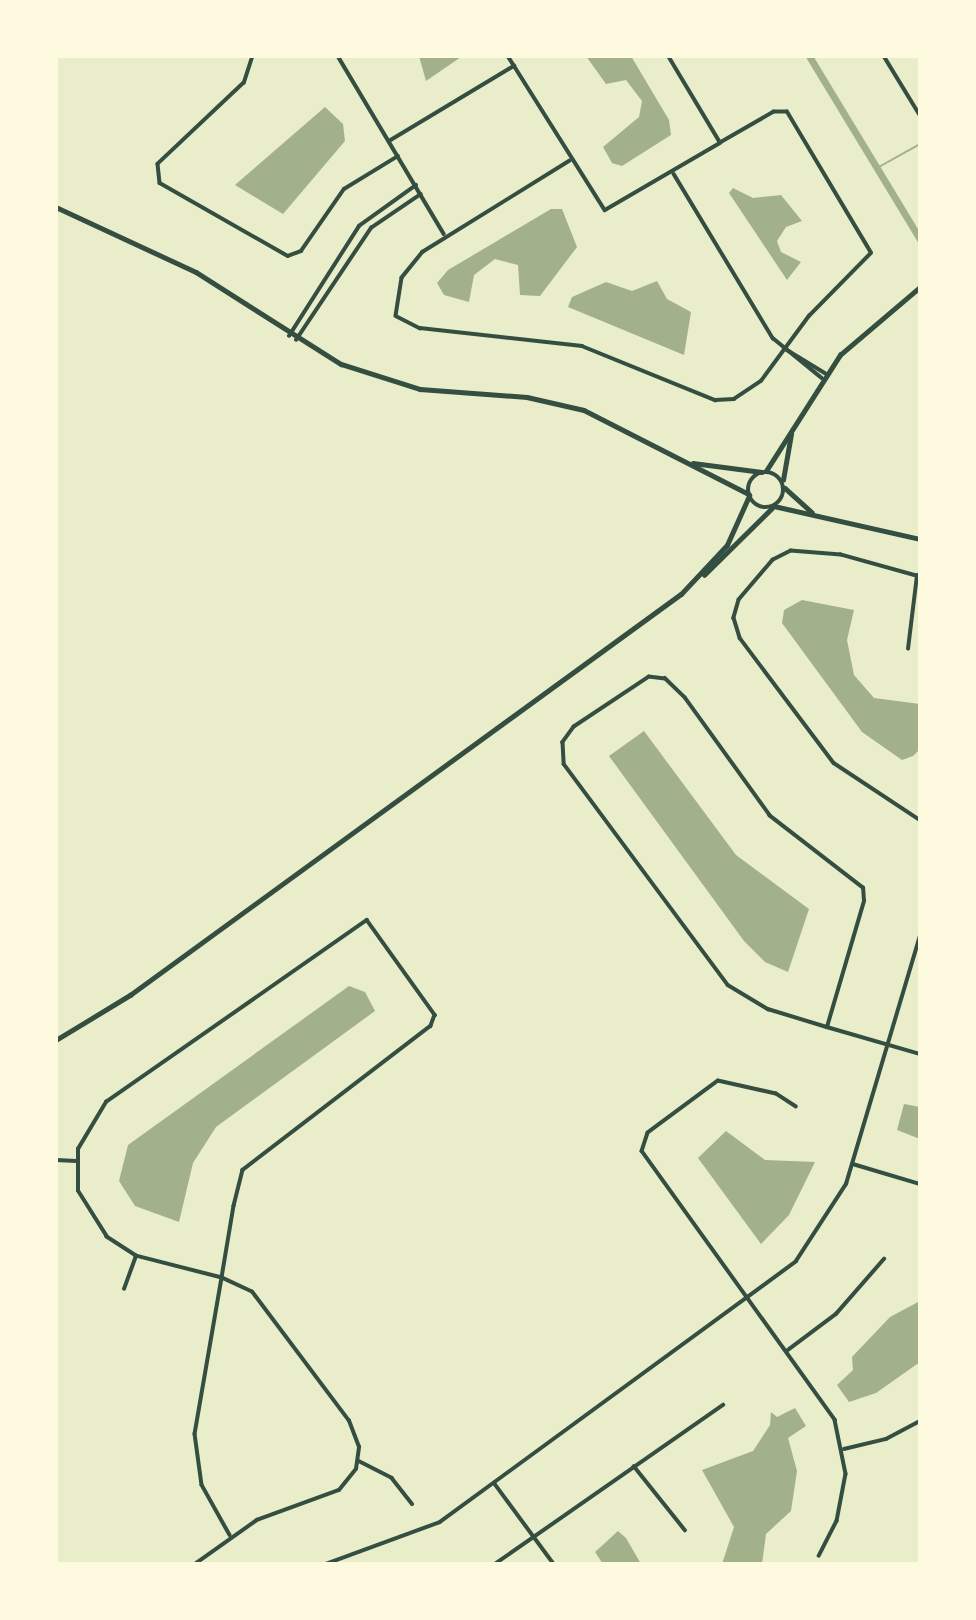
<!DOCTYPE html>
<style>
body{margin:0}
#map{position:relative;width:976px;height:1620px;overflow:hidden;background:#e9edc9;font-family:Quicksand,sans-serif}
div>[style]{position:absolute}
.water>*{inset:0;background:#a3b18a}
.stream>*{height:2px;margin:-1px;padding:0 1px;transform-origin:1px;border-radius:1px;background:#a3b18a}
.canal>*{height:7px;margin:-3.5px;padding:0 3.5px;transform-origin:3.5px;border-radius:3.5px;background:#a3b18a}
.minor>*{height:3.5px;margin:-1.75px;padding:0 1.75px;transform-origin:1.75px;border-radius:1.75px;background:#344e41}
.tertiary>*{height:4.5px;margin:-2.25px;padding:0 2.25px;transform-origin:2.25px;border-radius:2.25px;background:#344e41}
.tertiary>.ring{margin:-2.25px;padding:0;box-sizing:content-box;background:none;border:4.5px solid #344e41;border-radius:50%}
span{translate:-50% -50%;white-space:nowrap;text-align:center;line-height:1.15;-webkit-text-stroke:6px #fefae0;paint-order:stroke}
.frame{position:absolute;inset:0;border:58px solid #fefae0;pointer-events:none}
</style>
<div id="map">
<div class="water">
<div style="clip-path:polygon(419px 56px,460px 56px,461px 57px,426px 81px)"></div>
<div style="clip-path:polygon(586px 56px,631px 56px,669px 120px,671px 135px,622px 166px,612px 163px,603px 147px,639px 117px,642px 101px,626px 80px,606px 84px)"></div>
<div style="clip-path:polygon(325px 107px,343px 124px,345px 141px,283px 214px,235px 185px)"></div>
<div style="clip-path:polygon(733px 188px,753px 198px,781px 195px,802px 221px,786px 227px,777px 241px,781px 252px,801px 262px,787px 280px,729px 193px)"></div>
<div style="clip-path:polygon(551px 209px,562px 209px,577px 247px,540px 296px,520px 295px,518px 265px,495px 259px,474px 275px,469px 302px,444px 295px,437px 283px,448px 270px)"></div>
<div style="clip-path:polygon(657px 281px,667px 299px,691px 312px,684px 355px,568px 307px,572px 297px,606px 282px,632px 291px)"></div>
<div style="clip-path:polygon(802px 600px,854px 610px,847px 640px,854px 675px,874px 698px,920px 704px,920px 749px,913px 756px,902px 760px,862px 732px,782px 623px,784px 610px)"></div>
<div style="clip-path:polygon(644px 731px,736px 855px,809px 909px,788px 972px,765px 962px,744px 941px,609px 756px)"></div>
<div style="clip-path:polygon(349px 986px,365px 992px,375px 1011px,216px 1127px,193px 1163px,179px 1222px,135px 1206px,119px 1181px,128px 1145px)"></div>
<div style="clip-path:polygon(904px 1104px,920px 1107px,920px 1139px,897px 1130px)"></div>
<div style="clip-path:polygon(726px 1131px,765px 1160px,815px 1162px,789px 1215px,761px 1244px,698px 1158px)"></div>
<div style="clip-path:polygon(920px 1301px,920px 1362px,876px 1393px,849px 1402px,837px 1385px,853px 1370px,852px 1357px,890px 1317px)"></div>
<div style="clip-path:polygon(795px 1408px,806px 1426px,788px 1438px,797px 1471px,791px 1511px,766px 1534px,762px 1564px,722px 1564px,734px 1527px,702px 1470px,753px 1451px,770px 1425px,771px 1412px,777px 1417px)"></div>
<div style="clip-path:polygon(618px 1531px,626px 1538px,641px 1564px,603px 1564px,595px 1552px)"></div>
</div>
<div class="stream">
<div style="left:877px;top:168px;width:49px;rotate:-29.2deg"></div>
</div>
<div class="canal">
<div style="left:809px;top:56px;width:214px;rotate:58.8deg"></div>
</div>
<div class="minor">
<div style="left:253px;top:56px;width:28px;rotate:108deg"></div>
<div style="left:244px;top:83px;width:118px;rotate:136.7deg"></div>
<div style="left:158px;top:164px;width:19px;rotate:84deg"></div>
<div style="left:160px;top:183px;width:147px;rotate:29.7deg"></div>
<div style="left:288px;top:256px;width:14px;rotate:-21deg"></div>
<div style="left:301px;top:251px;width:75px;rotate:-55.3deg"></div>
<div style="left:344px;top:189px;width:63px;rotate:-31.4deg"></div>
<div style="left:338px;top:56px;width:207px;rotate:59.2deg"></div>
<div style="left:508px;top:56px;width:182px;rotate:57.8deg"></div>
<div style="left:605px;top:210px;width:133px;rotate:-30.2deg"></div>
<div style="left:884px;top:56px;width:69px;rotate:58.6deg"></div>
<div style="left:389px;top:141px;width:146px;rotate:-31deg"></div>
<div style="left:570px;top:161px;width:173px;rotate:148.2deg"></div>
<div style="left:423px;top:252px;width:33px;rotate:129deg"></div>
<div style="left:402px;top:278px;width:38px;rotate:99deg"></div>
<div style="left:396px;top:316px;width:27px;rotate:27deg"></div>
<div style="left:420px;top:328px;width:163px;rotate:6.3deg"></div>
<div style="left:582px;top:346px;width:144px;rotate:22.1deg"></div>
<div style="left:715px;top:400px;width:19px;rotate:-3deg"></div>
<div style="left:734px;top:399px;width:32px;rotate:-34deg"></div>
<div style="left:761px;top:381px;width:81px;rotate:-53.6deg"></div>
<div style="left:809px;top:316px;width:88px;rotate:-45.5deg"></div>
<div style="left:871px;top:253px;width:164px;rotate:-120.8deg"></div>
<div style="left:787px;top:112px;width:13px;rotate:180deg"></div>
<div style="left:774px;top:112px;width:62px;rotate:150.1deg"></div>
<div style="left:720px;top:143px;width:101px;rotate:-120.9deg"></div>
<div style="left:674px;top:174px;width:192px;rotate:58.9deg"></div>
<div style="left:773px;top:338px;width:63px;rotate:39.2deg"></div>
<div style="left:289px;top:336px;width:130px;rotate:-57.5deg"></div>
<div style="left:359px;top:226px;width:70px;rotate:-35.7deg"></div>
<div style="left:296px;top:340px;width:135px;rotate:-56.2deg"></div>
<div style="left:371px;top:228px;width:60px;rotate:-34.2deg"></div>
<div style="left:784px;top:348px;width:48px;rotate:31.4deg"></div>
<div style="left:920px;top:577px;width:82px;rotate:-164.4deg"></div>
<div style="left:841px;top:555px;width:50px;rotate:-175.4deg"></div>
<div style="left:791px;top:551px;width:20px;rotate:153deg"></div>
<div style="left:773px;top:560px;width:52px;rotate:130.4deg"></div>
<div style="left:739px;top:600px;width:19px;rotate:106deg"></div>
<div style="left:734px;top:618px;width:21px;rotate:73deg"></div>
<div style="left:740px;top:638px;width:156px;rotate:53.1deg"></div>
<div style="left:834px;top:763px;width:103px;rotate:33.5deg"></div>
<div style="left:908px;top:649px;width:74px;rotate:-83deg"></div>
<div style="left:827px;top:1027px;width:131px;rotate:-73.6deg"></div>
<div style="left:864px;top:901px;width:13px;rotate:-94deg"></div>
<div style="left:863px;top:888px;width:118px;rotate:-142.3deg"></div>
<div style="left:770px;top:816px;width:145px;rotate:-125.8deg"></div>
<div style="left:685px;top:698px;width:28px;rotate:-136deg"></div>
<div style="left:665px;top:679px;width:16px;rotate:-173deg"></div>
<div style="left:649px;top:677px;width:90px;rotate:146.3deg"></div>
<div style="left:574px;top:727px;width:19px;rotate:126deg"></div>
<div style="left:563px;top:742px;width:22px;rotate:87deg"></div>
<div style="left:564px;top:764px;width:275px;rotate:53.4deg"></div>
<div style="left:728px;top:985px;width:47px;rotate:31deg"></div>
<div style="left:768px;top:1009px;width:62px;rotate:17deg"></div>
<div style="left:827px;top:1027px;width:97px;rotate:16.2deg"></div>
<div style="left:796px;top:1107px;width:24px;rotate:-147deg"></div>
<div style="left:776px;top:1094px;width:59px;rotate:-167.4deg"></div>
<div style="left:718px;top:1081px;width:87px;rotate:143.4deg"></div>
<div style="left:648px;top:1133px;width:19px;rotate:108deg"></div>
<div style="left:642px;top:1151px;width:331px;rotate:54.3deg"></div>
<div style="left:835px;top:1420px;width:55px;rotate:78.5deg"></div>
<div style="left:846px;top:1474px;width:48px;rotate:100.8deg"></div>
<div style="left:837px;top:1521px;width:39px;rotate:117deg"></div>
<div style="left:56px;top:1160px;width:20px;rotate:3deg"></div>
<div style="left:853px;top:1164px;width:70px;rotate:16.6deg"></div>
<div style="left:124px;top:1289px;width:35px;rotate:-70deg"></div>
<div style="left:788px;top:1350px;width:60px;rotate:-36.9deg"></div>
<div style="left:836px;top:1314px;width:73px;rotate:-48.9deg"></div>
<div style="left:844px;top:1449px;width:43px;rotate:-13.4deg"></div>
<div style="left:886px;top:1439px;width:38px;rotate:-28deg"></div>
<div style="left:359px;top:1461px;width:37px;rotate:27deg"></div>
<div style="left:392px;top:1478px;width:33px;rotate:52deg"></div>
<div style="left:634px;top:1466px;width:82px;rotate:51.4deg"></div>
<div style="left:495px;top:1484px;width:99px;rotate:53.6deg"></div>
<div style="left:195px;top:1564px;width:76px;rotate:-35.4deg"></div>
<div style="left:257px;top:1520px;width:87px;rotate:-20.1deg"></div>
<div style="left:339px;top:1490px;width:27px;rotate:-51deg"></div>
<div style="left:356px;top:1469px;width:22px;rotate:-82deg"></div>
<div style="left:359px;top:1447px;width:28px;rotate:-111deg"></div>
<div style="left:349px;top:1421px;width:161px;rotate:-126.9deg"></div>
<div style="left:252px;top:1292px;width:33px;rotate:-155deg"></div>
<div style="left:222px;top:1278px;width:89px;rotate:-165.7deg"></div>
<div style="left:136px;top:1256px;width:35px;rotate:-147deg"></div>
<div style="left:107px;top:1237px;width:54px;rotate:-122.2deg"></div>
<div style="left:78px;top:1191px;width:42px;rotate:-90deg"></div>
<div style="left:78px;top:1149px;width:55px;rotate:-59.2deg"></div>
<div style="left:106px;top:1102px;width:318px;rotate:-34.9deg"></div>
<div style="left:367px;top:920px;width:117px;rotate:54.4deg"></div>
<div style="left:435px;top:1015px;width:12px;rotate:110deg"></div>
<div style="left:431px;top:1026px;width:237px;rotate:142.5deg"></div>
<div style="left:243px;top:1170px;width:37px;rotate:104deg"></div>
<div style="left:234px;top:1206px;width:73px;rotate:99.5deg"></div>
<div style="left:222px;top:1278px;width:158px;rotate:99.8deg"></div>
<div style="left:195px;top:1434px;width:51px;rotate:82.2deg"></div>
<div style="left:202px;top:1485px;width:57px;rotate:60.8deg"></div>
<div style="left:326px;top:1564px;width:121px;rotate:-20.2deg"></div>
<div style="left:440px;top:1522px;width:441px;rotate:-36.2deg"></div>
<div style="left:796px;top:1261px;width:92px;rotate:-57deg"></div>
<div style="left:846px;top:1184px;width:260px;rotate:-73.4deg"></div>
<div style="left:495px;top:1564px;width:278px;rotate:-34.9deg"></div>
</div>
<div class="tertiary">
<div style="left:56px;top:207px;width:154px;rotate:24.9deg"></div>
<div style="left:196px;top:272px;width:172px;rotate:32.4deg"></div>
<div style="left:341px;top:364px;width:83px;rotate:17.6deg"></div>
<div style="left:420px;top:389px;width:107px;rotate:4.3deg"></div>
<div style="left:527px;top:397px;width:58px;rotate:12.8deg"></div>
<div style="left:584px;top:410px;width:185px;rotate:27deg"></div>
<div style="left:693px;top:463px;width:69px;rotate:7.5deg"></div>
<div style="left:766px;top:471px;width:138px;rotate:-57.5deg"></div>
<div style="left:840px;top:355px;width:105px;rotate:-40.4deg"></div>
<div class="ring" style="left:748px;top:472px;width:31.5px;height:31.5px"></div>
<div style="left:783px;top:480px;width:47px;rotate:-80.1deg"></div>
<div style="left:785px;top:488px;width:36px;rotate:42deg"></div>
<div style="left:774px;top:506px;width:150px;rotate:12.7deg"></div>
<div style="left:704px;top:575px;width:95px;rotate:-44.6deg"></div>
<div style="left:56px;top:1040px;width:87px;rotate:-31.3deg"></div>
<div style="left:130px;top:995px;width:681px;rotate:-36.05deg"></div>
<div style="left:681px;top:594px;width:67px;rotate:-46.8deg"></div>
<div style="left:727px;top:545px;width:54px;rotate:-65.8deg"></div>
</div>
<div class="frame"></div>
</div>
